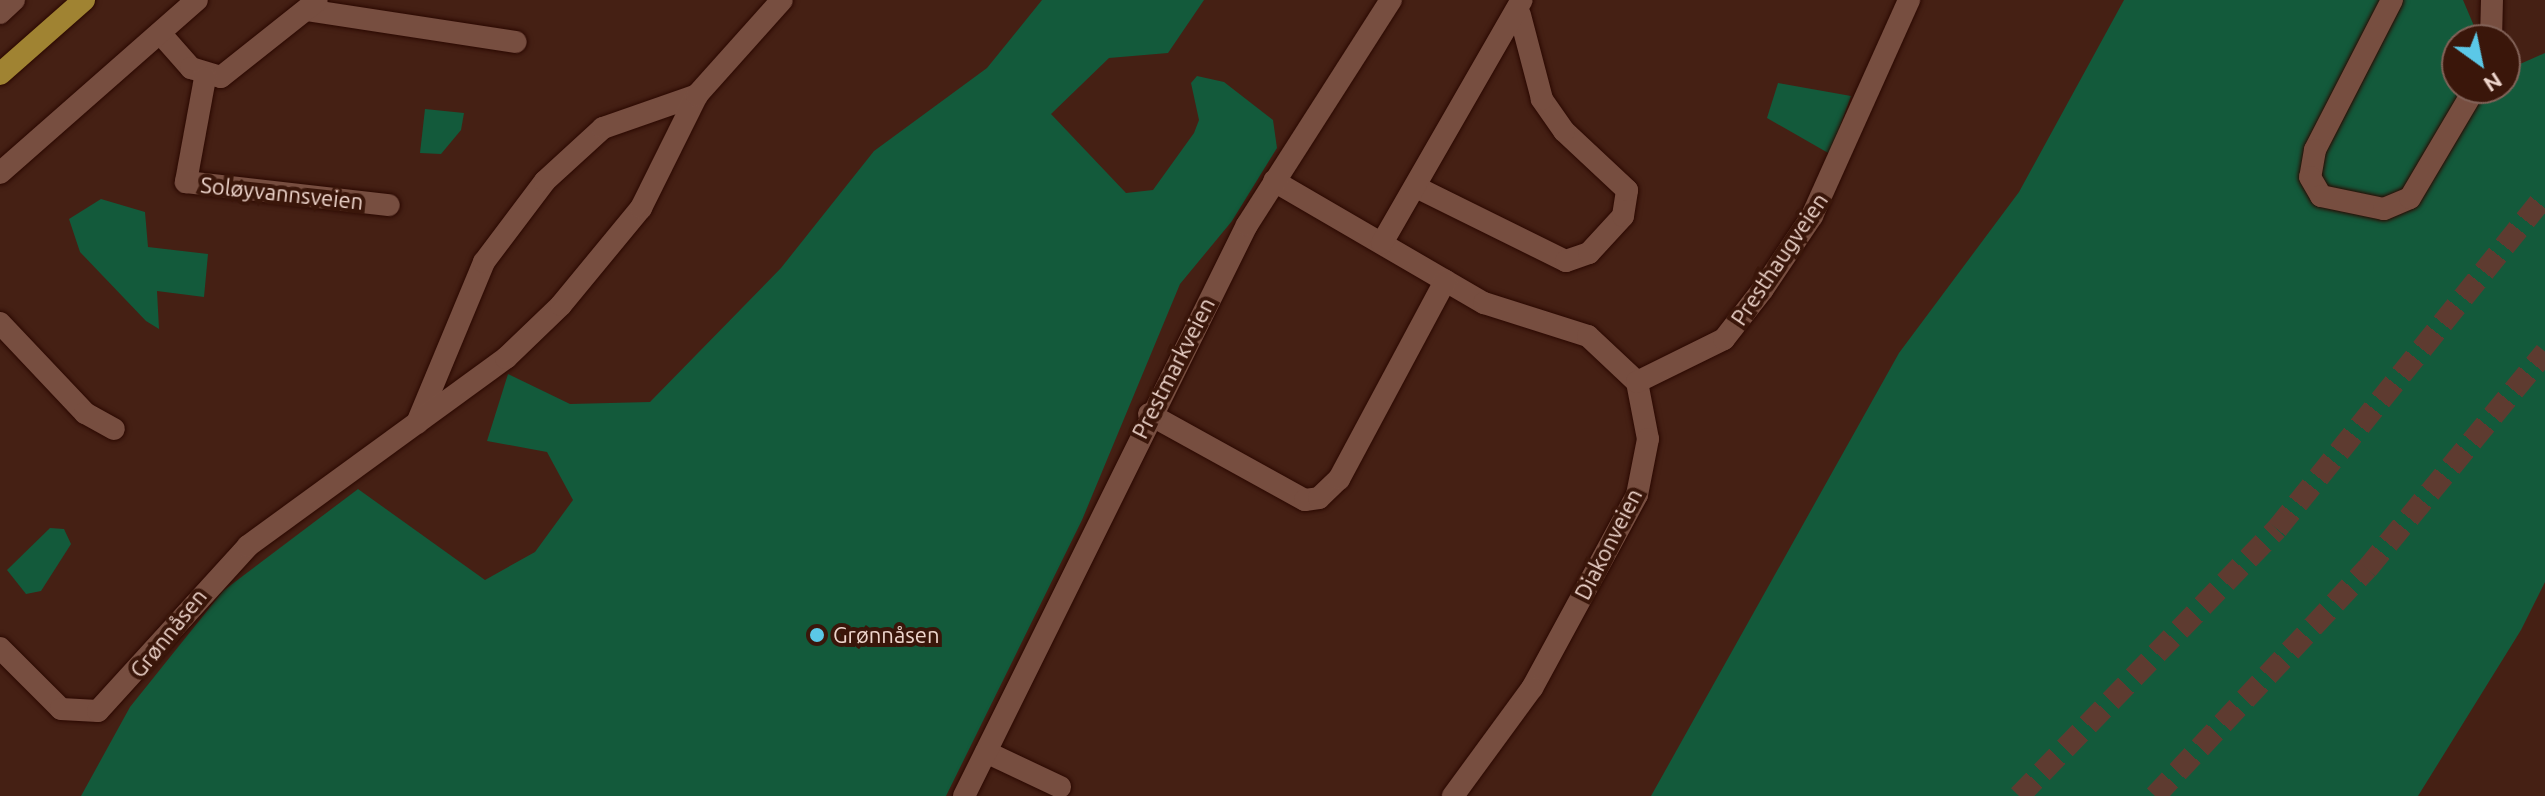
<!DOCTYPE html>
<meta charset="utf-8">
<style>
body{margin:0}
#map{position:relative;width:2545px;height:796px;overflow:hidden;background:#452014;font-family:Ubuntu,sans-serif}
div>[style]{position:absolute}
.green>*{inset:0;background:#135a3b}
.trunk-tunnel>*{height:22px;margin-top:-11px;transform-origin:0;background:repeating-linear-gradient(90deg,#5e3b30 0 22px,transparent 0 33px)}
.roads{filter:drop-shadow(0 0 2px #2a0800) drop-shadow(0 0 2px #2a0800)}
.minor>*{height:22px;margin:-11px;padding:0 11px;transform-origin:11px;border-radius:11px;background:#774e40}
.tertiary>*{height:22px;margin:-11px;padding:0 11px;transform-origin:11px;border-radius:11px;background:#774e40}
.primary>*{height:22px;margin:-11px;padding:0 11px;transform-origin:11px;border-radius:11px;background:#a08332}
.dots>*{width:22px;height:22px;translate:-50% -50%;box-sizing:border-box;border:4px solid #3a160a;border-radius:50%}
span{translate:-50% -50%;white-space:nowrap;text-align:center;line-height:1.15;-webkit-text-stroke:8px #3a160a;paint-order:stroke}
.street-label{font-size:22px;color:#eed5cc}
.poi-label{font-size:22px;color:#eed5cc}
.left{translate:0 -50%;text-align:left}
.north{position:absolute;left:2441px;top:24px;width:80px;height:80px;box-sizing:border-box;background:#3a160a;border:2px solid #826258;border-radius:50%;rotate:147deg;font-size:22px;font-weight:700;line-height:32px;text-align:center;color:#eed5cc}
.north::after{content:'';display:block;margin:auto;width:28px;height:36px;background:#5bc8e7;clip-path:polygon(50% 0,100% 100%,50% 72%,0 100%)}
</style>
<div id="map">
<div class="green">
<div style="clip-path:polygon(1042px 0,1204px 0,1168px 53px,1109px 58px,1051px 114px,1126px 193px,1153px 190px,1194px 133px,1199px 120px,1191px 83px,1197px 76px,1224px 82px,1273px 120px,1277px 148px,1232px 221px,1180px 284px,1082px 520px,946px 796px,81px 796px,130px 707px,223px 591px,358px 489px,485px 580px,535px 552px,573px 500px,547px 452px,487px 441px,508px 374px,570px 404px,650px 402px,781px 268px,874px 151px,987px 68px)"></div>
<div style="clip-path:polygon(2124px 0,2463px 0,2480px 40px,2457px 40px,2457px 88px,2505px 88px,2505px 60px,2520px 64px,2545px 53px,2545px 582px,2521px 630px,2418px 796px,1651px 796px,1899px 353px,2019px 192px)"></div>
<div style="clip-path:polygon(1778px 83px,1851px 96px,1830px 154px,1767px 118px)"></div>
<div style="clip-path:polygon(425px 109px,464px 113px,461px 130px,441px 154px,420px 153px)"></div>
<div style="clip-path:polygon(101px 199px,145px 212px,148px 247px,208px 254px,204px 297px,157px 291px,159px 329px,146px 321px,80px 252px,69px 219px)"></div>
<div style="clip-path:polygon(50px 528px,64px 529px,71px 544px,41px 591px,26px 594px,7px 570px)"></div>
</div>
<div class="trunk-tunnel">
<div style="left:2019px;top:796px;width:371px;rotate:-46deg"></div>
<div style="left:2277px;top:529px;width:427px;rotate:-51.2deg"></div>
<div style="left:2155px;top:796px;width:311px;rotate:-47deg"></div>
<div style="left:2367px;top:569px;width:281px;rotate:-50.6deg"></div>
</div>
<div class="roads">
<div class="minor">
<div style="left:2392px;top:0;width:169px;rotate:117.2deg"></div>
<div style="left:2315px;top:150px;width:27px;rotate:100deg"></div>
<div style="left:2310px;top:177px;width:22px;rotate:60deg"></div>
<div style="left:2321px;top:196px;width:64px;rotate:11.7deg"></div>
<div style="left:2384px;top:209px;width:28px;rotate:-23deg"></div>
<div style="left:2410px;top:198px;width:128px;rotate:-59.4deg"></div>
<div style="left:307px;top:10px;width:211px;rotate:8.7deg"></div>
<div style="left:0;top:13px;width:19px;rotate:-43deg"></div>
<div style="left:160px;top:33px;width:47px;rotate:48.5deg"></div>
<div style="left:191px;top:68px;width:31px;rotate:17deg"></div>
<div style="left:221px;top:77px;width:122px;rotate:-38.4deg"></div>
<div style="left:2491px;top:40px;width:40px;rotate:-88.6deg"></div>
<div style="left:205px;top:78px;width:106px;rotate:100.4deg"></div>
<div style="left:186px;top:182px;width:204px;rotate:6.5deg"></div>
<div style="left:1274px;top:181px;width:243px;rotate:30.2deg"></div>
<div style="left:1484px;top:303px;width:109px;rotate:17.6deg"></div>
<div style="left:1588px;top:336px;width:67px;rotate:43.2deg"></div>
<div style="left:1637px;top:382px;width:58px;rotate:79.1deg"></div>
<div style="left:1648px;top:439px;width:57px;rotate:101.1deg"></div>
<div style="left:1637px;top:495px;width:220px;rotate:118.5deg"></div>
<div style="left:1532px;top:688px;width:134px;rotate:126.2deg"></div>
<div style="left:1416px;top:187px;width:167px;rotate:26.3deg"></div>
<div style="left:1566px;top:261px;width:24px;rotate:-19deg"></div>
<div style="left:1589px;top:253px;width:50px;rotate:-47.4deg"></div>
<div style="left:1623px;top:216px;width:26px;rotate:-81deg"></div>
<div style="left:1627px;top:190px;width:86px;rotate:-136.9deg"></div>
<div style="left:1564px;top:131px;width:39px;rotate:-125deg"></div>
<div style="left:1542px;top:99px;width:87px;rotate:-104.7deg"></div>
<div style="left:1382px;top:243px;width:280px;rotate:-60.1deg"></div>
<div style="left:0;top:323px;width:124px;rotate:46.6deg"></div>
<div style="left:85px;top:413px;width:33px;rotate:29deg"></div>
<div style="left:1637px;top:382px;width:97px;rotate:-26.3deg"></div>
<div style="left:1724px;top:339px;width:63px;rotate:-52deg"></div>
<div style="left:1763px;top:289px;width:88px;rotate:-56.1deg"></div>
<div style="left:1812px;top:216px;width:237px;rotate:-65.8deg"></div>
<div style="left:1149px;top:414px;width:178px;rotate:28.9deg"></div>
<div style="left:1305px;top:500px;width:14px;rotate:-8deg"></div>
<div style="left:1319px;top:498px;width:28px;rotate:-44deg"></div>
<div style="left:1339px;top:479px;width:225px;rotate:-61.8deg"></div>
<div style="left:417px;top:423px;width:174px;rotate:-67.4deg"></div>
<div style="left:484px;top:262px;width:101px;rotate:-53deg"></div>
<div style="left:545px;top:181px;width:79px;rotate:-42.4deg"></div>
<div style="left:603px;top:128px;width:100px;rotate:-19.3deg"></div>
<div style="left:0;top:648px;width:86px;rotate:45deg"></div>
<div style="left:61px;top:709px;width:37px;rotate:3deg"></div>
<div style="left:98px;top:711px;width:223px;rotate:-47.7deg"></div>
<div style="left:248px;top:546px;width:319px;rotate:-36.1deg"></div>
<div style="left:506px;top:358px;width:76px;rotate:-43.9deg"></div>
<div style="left:561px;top:305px;width:126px;rotate:-50.5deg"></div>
<div style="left:641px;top:208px;width:126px;rotate:-63.6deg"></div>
<div style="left:697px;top:95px;width:127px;rotate:-48.2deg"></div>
<div style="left:986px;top:752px;width:82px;rotate:25.3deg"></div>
<div style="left:964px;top:796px;width:637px;rotate:-63.64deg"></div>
<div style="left:1247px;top:225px;width:267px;rotate:-57.4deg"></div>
</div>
<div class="tertiary">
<div style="left:0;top:173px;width:262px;rotate:-41.3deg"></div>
</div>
<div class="primary">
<div style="left:0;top:74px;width:112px;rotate:-41.4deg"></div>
</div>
</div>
<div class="dots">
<div style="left:817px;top:635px;background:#5bc8e7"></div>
</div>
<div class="street-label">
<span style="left:282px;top:193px;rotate:6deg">Soløyvannsveien</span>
<span style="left:1779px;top:259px;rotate:-56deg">Presthaugveien</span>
<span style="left:1173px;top:368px;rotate:-63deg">Prestmarkveien</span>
<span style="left:1608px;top:544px;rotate:-63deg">Diakonveien</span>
<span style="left:168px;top:633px;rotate:-51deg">Grønnåsen</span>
</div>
<div class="poi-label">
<span class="left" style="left:833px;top:635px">Grønnåsen</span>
</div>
<div class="north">N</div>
</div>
